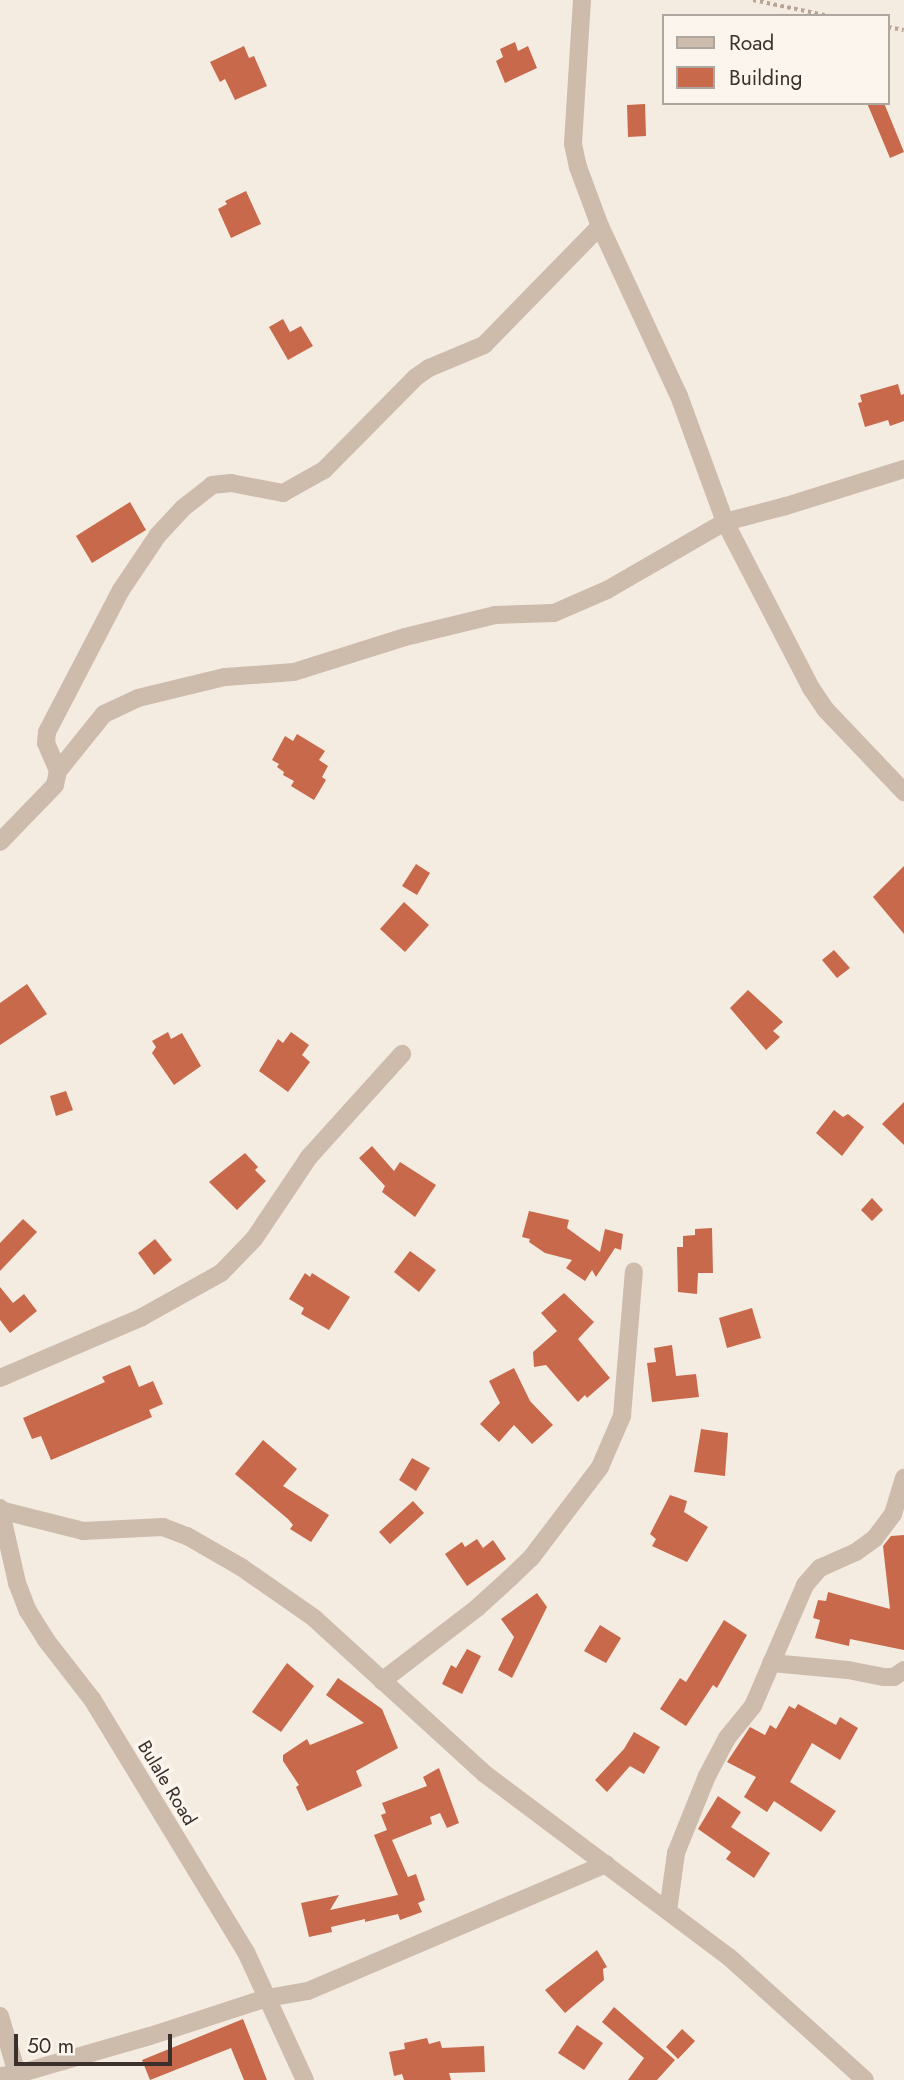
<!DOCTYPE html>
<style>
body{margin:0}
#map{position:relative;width:904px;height:2080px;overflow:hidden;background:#f4ebe1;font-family:Jost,sans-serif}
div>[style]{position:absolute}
.building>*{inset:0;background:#c8694b}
.path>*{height:3.5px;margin-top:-1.75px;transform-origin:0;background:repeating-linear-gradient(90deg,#b9a596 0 3.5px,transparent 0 7px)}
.minor>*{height:18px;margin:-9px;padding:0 9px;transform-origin:9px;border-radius:9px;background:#cdbbac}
span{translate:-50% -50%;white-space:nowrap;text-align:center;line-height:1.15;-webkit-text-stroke:7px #fbf5ee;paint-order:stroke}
.street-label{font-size:19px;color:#3b302b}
.legend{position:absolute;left:662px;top:14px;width:228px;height:91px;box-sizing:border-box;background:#fbf5ee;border:2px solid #aea6a0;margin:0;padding:9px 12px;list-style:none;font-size:21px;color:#3b302b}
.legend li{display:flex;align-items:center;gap:14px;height:35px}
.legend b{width:35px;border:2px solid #aea6a0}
.scale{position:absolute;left:14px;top:2034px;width:158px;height:32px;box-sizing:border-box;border:4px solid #3b302b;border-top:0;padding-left:9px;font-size:21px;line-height:24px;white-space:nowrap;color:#3b302b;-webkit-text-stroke:5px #fbf5ee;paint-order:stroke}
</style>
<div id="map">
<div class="building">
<div style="clip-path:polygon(515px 42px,518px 51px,528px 46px,537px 68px,505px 83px,496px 61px,503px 57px,500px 49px)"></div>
<div style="clip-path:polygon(244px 46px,249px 58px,254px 56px,267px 86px,235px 100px,225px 79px,220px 82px,210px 62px)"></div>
<div style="clip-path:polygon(867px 103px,884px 103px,904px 152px,890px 158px)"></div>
<div style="clip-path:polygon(645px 104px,646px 136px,628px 137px,627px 105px)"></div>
<div style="clip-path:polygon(246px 191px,261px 224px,231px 238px,218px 209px,227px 204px,225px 201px)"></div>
<div style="clip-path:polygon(283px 319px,290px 332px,301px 326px,313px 346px,288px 360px,269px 327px)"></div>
<div style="clip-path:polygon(898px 384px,901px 395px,904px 394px,904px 421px,890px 426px,888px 420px,865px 427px,858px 403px,862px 402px,860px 395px)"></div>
<div style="clip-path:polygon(130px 502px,146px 530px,92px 563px,76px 536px)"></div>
<div style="clip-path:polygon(297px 734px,325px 751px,319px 760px,328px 766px,322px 777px,326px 780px,314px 800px,291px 786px,294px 781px,283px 775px,284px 772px,277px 767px,279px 764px,272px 760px,285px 736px,293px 741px)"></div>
<div style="clip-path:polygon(416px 864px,430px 873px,417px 895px,402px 886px)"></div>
<div style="clip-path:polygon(904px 866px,904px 934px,873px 897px)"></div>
<div style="clip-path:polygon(404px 902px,429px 925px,405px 952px,380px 929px)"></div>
<div style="clip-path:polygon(834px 950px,850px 968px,837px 978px,822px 960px)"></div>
<div style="clip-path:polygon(27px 984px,47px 1014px,0 1045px,0 1003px)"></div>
<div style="clip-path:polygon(748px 990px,783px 1022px,773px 1031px,780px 1037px,766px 1050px,730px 1008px)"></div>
<div style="clip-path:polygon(168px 1032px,171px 1039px,182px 1033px,201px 1066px,174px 1085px,152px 1053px,156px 1047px,152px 1041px)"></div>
<div style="clip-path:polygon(291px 1032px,309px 1045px,302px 1055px,310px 1062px,288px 1092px,259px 1071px,278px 1039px,283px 1043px)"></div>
<div style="clip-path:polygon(66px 1091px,73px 1110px,56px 1116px,50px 1096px)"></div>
<div style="clip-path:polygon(904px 1102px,904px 1145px,882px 1124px)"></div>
<div style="clip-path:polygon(834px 1110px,843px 1117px,848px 1114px,864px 1127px,842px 1156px,816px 1133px)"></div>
<div style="clip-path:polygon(372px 1146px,394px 1171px,400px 1162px,436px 1185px,415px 1217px,382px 1192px,385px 1186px,359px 1158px)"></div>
<div style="clip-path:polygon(245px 1153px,258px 1167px,255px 1170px,266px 1181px,237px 1210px,209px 1182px)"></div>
<div style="clip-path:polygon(872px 1198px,883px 1210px,872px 1221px,861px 1210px)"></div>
<div style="clip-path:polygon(529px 1211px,569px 1220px,567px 1228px,600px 1252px,605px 1229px,623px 1234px,621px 1250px,615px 1248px,596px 1277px,592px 1270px,585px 1281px,566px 1268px,572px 1260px,545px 1253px,529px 1242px,530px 1239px,522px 1237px)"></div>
<div style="clip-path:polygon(23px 1219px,37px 1232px,0 1271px,0 1243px)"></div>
<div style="clip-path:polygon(712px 1228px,713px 1273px,698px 1273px,697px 1294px,678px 1292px,677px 1247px,683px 1247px,683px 1236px,695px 1235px,695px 1229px)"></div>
<div style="clip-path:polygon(155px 1239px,172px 1260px,154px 1275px,138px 1253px)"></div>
<div style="clip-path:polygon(410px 1251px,436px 1270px,419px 1292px,394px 1272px)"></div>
<div style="clip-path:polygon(305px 1273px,310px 1277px,312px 1273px,350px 1297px,329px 1330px,301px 1314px,304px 1308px,289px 1299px)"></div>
<div style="clip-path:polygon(0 1287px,13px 1303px,24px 1294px,37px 1311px,10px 1333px,0 1320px)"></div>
<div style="clip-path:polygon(564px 1293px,594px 1322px,578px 1339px,610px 1378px,587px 1398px,585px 1395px,578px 1402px,546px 1365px,534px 1367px,533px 1352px,557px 1331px,541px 1313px)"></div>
<div style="clip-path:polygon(752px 1308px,761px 1338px,727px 1348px,719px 1318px)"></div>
<div style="clip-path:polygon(672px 1345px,676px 1376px,696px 1374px,699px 1397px,652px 1402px,647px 1363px,656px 1362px,654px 1348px)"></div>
<div style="clip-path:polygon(130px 1365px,139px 1387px,153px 1381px,163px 1404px,149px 1410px,152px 1417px,51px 1460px,41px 1436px,32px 1439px,23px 1418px,105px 1382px,102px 1377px)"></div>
<div style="clip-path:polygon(514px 1368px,530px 1401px,553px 1425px,532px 1444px,514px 1425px,499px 1442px,480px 1424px,500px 1403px,489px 1381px)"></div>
<div style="clip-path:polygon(701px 1429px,728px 1433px,725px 1476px,694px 1472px)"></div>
<div style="clip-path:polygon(263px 1440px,297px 1469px,283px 1486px,329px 1515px,311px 1542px,290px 1529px,293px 1525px,288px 1519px,235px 1474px)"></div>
<div style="clip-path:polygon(412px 1458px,430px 1468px,416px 1491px,399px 1480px)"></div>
<div style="clip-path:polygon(670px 1495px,687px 1501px,684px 1512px,708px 1527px,687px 1562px,652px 1546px,656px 1539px,650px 1534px)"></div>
<div style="clip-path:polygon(413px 1501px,424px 1513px,390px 1544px,379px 1532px)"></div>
<div style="clip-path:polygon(904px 1535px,904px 1650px,850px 1639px,849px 1646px,815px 1638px,820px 1620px,813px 1618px,818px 1600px,826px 1601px,828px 1592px,890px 1609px,883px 1546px,891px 1536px)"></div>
<div style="clip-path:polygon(477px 1539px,483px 1548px,493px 1540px,506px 1559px,467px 1586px,445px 1554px,462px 1542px,465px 1547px)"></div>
<div style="clip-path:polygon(537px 1593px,547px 1607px,512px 1678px,498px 1670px,514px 1637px,501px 1619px)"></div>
<div style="clip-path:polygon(724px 1620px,747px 1635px,717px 1688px,713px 1685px,686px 1726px,660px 1709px,680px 1678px,686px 1682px)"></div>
<div style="clip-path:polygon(600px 1625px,621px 1638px,606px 1663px,584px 1651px)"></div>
<div style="clip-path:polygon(467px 1649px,481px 1656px,462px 1694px,442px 1684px,451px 1665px,456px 1668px)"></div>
<div style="clip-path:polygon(287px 1663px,314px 1686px,281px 1732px,252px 1712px)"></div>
<div style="clip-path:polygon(338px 1678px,382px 1709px,398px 1748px,356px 1771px,362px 1786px,307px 1811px,296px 1787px,299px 1785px,283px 1761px,283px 1755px,307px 1739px,310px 1745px,364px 1723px,326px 1695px)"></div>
<div style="clip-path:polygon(798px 1704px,836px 1725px,840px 1717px,858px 1728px,840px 1760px,812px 1743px,790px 1782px,836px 1811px,821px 1832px,774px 1801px,767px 1812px,744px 1797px,756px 1777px,727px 1762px,750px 1727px,765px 1735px,770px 1725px,776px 1729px,789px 1706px,795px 1709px)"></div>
<div style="clip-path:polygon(634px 1732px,660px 1747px,644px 1774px,630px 1766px,607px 1792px,595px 1780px,624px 1749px)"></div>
<div style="clip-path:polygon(439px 1768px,459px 1823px,447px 1828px,440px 1813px,430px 1817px,432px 1824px,392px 1840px,408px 1877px,416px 1874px,425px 1900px,418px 1903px,422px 1912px,400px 1920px,398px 1914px,365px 1922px,365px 1919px,331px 1927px,332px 1932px,309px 1937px,301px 1903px,339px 1895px,330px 1910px,398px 1895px,374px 1835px,387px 1830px,381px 1815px,386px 1813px,382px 1803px,427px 1786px,423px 1777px)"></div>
<div style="clip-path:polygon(718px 1796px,741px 1812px,731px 1827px,770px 1853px,754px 1878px,726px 1859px,731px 1852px,698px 1829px)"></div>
<div style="clip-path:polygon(597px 1950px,607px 1967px,603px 1969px,604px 1980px,565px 2013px,545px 1990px)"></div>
<div style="clip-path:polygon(614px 2007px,675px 2060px,657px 2080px,628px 2080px,644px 2058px,602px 2022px)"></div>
<div style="clip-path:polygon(243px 2019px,267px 2080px,244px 2080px,231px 2048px,150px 2080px,142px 2060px)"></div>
<div style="clip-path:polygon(577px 2025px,603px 2043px,584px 2070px,558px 2053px)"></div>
<div style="clip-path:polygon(682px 2029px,695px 2041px,678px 2059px,666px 2047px)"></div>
<div style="clip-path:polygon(427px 2038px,429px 2044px,440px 2041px,442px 2048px,484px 2046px,485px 2072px,449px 2073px,451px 2080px,404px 2080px,402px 2074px,394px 2076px,389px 2052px,405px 2049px,404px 2043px)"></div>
</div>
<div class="path">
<div style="left:753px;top:0;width:78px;rotate:11.9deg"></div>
<div style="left:888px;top:27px;width:16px;rotate:11deg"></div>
</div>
<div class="minor">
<div style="left:582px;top:0;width:144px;rotate:93.6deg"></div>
<div style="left:573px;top:144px;width:24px;rotate:78deg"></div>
<div style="left:578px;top:167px;width:63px;rotate:69.6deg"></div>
<div style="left:600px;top:226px;width:187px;rotate:65.1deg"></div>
<div style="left:679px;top:396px;width:134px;rotate:69.9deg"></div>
<div style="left:725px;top:522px;width:187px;rotate:62.6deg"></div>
<div style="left:811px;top:688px;width:25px;rotate:56deg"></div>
<div style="left:825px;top:709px;width:115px;rotate:46.4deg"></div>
<div style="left:58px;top:771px;width:73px;rotate:-51.1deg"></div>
<div style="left:104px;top:714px;width:38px;rotate:-25deg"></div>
<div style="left:138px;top:698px;width:89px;rotate:-13.6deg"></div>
<div style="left:225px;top:677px;width:69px;rotate:-4.1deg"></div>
<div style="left:294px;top:672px;width:116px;rotate:-17.5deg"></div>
<div style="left:405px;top:637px;width:93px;rotate:-13.7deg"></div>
<div style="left:495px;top:615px;width:59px;rotate:-1.9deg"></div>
<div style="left:554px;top:613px;width:58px;rotate:-23.5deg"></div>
<div style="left:607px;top:590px;width:136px;rotate:-30deg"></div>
<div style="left:725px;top:522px;width:63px;rotate:-14.7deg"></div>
<div style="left:786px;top:506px;width:124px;rotate:-17.4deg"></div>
<div style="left:0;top:842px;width:79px;rotate:-46deg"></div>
<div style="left:55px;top:785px;width:14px;rotate:-78deg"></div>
<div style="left:58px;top:771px;width:30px;rotate:-113deg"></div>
<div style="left:46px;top:743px;width:11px;rotate:-85deg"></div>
<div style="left:47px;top:732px;width:160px;rotate:-62.5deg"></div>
<div style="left:121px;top:590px;width:66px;rotate:-56.1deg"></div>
<div style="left:158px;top:535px;width:37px;rotate:-47deg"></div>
<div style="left:183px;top:508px;width:37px;rotate:-38deg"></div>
<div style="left:212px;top:485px;width:19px;rotate:-6deg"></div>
<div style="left:231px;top:483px;width:53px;rotate:10.9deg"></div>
<div style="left:283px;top:493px;width:47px;rotate:-29.3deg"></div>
<div style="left:324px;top:470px;width:131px;rotate:-45.3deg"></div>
<div style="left:416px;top:377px;width:16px;rotate:-35deg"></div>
<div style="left:429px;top:368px;width:60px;rotate:-22.7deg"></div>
<div style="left:484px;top:345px;width:166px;rotate:-45.7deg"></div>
<div style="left:0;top:1378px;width:155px;rotate:-23.2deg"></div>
<div style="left:142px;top:1317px;width:90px;rotate:-29.1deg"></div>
<div style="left:221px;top:1273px;width:47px;rotate:-45.9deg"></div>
<div style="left:254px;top:1239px;width:99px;rotate:-56.1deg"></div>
<div style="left:309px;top:1157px;width:139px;rotate:-47.9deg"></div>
<div style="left:0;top:1508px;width:77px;rotate:77.2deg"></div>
<div style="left:17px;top:1583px;width:30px;rotate:69deg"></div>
<div style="left:28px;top:1611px;width:34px;rotate:58deg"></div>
<div style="left:46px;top:1640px;width:75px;rotate:52.1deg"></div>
<div style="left:92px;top:1699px;width:296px;rotate:58.7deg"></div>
<div style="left:246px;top:1952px;width:141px;rotate:65.3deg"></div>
<div style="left:0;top:1510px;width:86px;rotate:14.2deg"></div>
<div style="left:83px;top:1531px;width:80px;rotate:-2.9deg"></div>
<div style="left:163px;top:1527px;width:26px;rotate:21deg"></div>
<div style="left:187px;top:1536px;width:62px;rotate:29.9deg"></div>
<div style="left:241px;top:1567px;width:89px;rotate:34.9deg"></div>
<div style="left:314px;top:1618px;width:231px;rotate:42.4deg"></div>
<div style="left:485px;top:1774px;width:305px;rotate:36.9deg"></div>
<div style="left:729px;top:1957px;width:183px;rotate:42.1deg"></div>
<div style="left:771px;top:1663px;width:77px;rotate:5.2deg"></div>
<div style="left:848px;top:1670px;width:37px;rotate:11deg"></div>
<div style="left:884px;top:1677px;width:10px"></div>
<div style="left:894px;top:1677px;width:12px;rotate:-35deg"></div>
<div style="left:382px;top:1681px;width:120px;rotate:-37.5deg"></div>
<div style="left:477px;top:1608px;width:45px;rotate:-42.3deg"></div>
<div style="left:510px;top:1578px;width:29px;rotate:-44deg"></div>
<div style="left:531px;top:1558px;width:114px;rotate:-52.8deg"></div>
<div style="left:600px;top:1467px;width:56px;rotate:-66.7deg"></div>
<div style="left:622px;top:1416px;width:145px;rotate:-85.3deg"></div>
<div style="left:668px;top:1911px;width:59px;rotate:-82.1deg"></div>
<div style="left:676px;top:1853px;width:83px;rotate:-68.1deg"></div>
<div style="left:707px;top:1776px;width:43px;rotate:-62.2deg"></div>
<div style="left:727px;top:1738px;width:41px;rotate:-50.9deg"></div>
<div style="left:753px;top:1706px;width:132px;rotate:-66.7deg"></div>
<div style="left:805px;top:1585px;width:23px;rotate:-49deg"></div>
<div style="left:820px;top:1568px;width:39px;rotate:-24deg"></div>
<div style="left:856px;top:1552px;width:24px;rotate:-36deg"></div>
<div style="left:875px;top:1538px;width:30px;rotate:-53deg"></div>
<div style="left:893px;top:1514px;width:38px;rotate:-73deg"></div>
<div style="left:0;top:2016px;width:67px;rotate:73.5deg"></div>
<div style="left:0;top:2076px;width:18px;rotate:-6deg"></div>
<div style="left:18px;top:2074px;width:137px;rotate:-16.1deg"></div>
<div style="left:150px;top:2036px;width:123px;rotate:-18deg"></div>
<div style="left:267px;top:1998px;width:42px;rotate:-9.7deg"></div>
<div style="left:308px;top:1991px;width:324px;rotate:-23.1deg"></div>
</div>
<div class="street-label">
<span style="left:167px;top:1783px;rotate:59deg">Bulale Road</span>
</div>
<ul class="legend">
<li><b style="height:9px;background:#cdbbac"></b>Road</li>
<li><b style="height:19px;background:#c8694b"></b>Building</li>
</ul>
<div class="scale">50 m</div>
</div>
